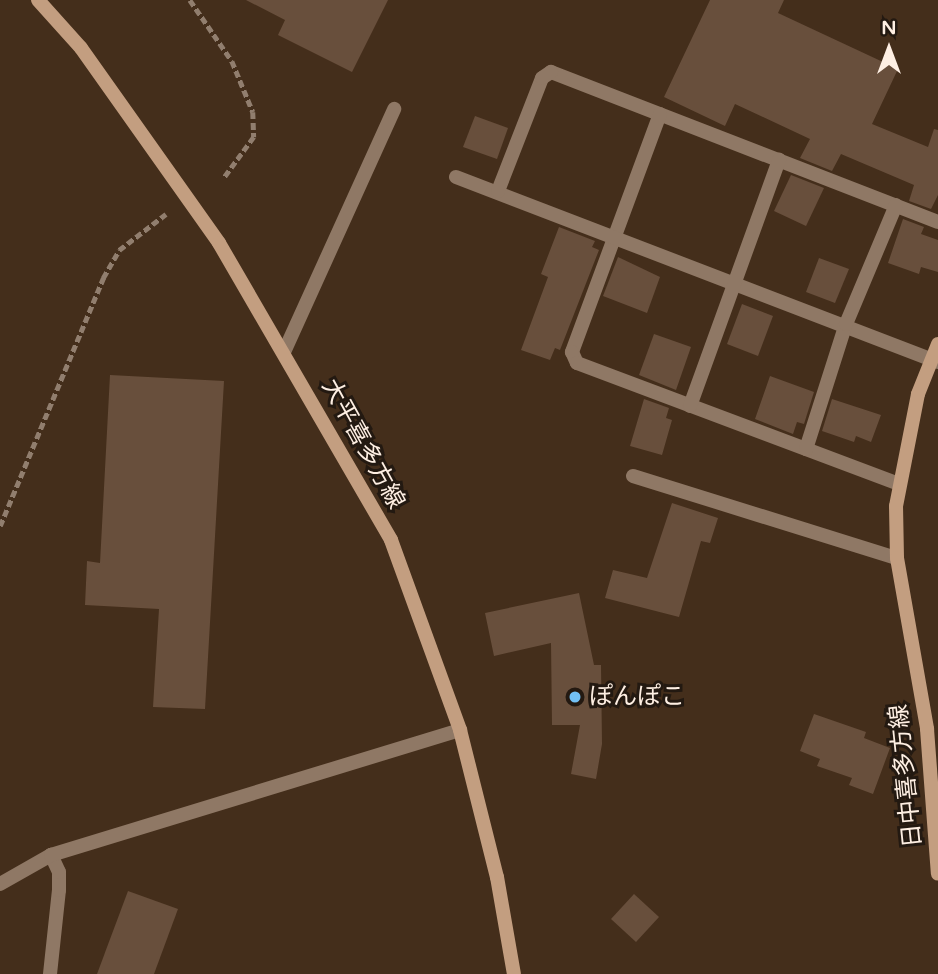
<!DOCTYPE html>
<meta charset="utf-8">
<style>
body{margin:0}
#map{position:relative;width:938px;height:974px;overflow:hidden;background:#442e1b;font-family:"Varela Round","Noto Sans JP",sans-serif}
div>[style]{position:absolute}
.building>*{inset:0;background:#684f3c}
.path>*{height:4.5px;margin-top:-2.25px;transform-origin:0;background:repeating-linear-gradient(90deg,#917e6e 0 7px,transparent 0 10.5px)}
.service>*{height:14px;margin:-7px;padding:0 7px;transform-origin:7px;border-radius:7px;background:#8f7865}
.minor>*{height:14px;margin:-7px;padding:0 7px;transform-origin:7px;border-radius:7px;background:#8f7865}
.tertiary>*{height:14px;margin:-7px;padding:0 7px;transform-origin:7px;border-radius:7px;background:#8f7865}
.secondary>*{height:14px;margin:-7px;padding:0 7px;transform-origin:7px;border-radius:7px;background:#c39e80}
.dots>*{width:19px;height:19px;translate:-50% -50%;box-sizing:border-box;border:4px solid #231911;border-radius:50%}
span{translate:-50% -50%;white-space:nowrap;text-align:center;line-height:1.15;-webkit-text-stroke:6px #231911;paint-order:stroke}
.street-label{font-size:24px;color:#feefe3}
.poi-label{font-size:24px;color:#feefe3}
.left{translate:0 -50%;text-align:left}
.north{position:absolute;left:854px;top:14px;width:70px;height:70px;-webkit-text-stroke:5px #231911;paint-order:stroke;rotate:0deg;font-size:19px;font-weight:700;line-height:28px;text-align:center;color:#feefe3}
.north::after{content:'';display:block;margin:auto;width:24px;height:32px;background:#feefe3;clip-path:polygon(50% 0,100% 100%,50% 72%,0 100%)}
</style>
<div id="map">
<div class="building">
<div style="clip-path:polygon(246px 0,388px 0,352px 72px,278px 35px,285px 20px)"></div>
<div style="clip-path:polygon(710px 0,784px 0,778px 13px,898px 69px,872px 124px,928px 147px,934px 129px,938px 130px,938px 195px,931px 209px,909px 201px,914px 185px,841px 154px,832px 171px,800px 158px,810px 139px,735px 104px,725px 126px,664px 97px)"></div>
<div style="clip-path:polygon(475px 116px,508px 128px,497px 159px,463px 147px)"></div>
<div style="clip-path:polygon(791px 175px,824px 188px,806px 226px,774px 211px)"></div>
<div style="clip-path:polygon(903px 219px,924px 227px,921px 234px,938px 240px,938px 272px,921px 267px,919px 274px,888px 263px)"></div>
<div style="clip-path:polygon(559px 227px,595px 241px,592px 247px,599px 250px,560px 350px,555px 348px,550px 360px,521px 350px,548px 277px,541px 274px)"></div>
<div style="clip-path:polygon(618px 257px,660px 277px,647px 313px,603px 296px)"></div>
<div style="clip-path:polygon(819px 258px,849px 269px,835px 303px,806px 292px)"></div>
<div style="clip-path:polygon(742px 304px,773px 316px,758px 356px,727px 344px)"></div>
<div style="clip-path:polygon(654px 334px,691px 347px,676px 390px,639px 375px)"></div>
<div style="clip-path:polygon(110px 375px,224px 381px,205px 709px,153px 707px,159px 609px,85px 605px,87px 561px,100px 563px)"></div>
<div style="clip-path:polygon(770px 376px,814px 392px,804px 424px,797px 422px,793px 434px,755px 419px)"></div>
<div style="clip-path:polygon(644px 399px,669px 408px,666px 418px,672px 420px,662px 455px,630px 446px)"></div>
<div style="clip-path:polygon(832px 399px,881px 415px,871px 442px,856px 436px,854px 442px,822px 431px)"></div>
<div style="clip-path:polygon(672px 503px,718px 518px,710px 543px,701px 541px,679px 617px,605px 598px,613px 570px,647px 578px)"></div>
<div style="clip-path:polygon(579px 593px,594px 665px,601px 665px,602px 744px,596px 779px,571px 774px,580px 725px,552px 725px,551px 643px,494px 656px,485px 613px)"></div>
<div style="clip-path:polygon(814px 714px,866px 732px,864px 738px,890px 748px,873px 794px,849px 785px,852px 778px,817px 766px,820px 759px,800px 751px)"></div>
<div style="clip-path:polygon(128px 891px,178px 909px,154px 974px,97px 974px)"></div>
<div style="clip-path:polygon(634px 894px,659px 917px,636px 942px,611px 919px)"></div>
</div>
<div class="path">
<div style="left:190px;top:0;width:74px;rotate:55.5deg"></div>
<div style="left:232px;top:61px;width:55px;rotate:67.6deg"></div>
<div style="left:253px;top:112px;width:25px;rotate:88deg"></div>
<div style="left:254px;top:137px;width:51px;rotate:126.2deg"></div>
<div style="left:0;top:526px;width:269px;rotate:-67.4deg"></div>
<div style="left:103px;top:278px;width:32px;rotate:-60deg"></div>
<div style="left:119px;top:250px;width:59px;rotate:-37.5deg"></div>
</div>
<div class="service">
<div style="left:551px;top:72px;width:415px;rotate:21.2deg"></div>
</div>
<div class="minor">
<div style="left:660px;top:114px;width:254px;rotate:110.3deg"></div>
<div style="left:572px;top:352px;width:12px;rotate:66deg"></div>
<div style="left:577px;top:363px;width:344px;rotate:20.6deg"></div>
<div style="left:456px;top:177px;width:516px;rotate:21deg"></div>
<div style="left:498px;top:191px;width:121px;rotate:-68.7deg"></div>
<div style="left:542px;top:78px;width:11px;rotate:-34deg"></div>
<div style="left:284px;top:352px;width:267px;rotate:-65.6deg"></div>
<div style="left:690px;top:406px;width:262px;rotate:-70.1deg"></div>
<div style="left:806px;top:449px;width:131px;rotate:-72.3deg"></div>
<div style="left:846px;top:324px;width:129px;rotate:-67.2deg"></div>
<div style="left:633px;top:476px;width:276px;rotate:17.3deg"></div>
<div style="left:50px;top:974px;width:84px;rotate:-83.9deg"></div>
<div style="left:59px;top:890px;width:18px;rotate:-90deg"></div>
<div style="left:59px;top:872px;width:19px;rotate:-115deg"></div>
</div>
<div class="tertiary">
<div style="left:0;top:884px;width:59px;rotate:-29.6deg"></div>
<div style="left:51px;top:855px;width:428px;rotate:-17deg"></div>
</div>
<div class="secondary">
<div style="left:38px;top:0;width:64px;rotate:48.1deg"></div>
<div style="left:81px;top:48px;width:239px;rotate:54.7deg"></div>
<div style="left:219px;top:243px;width:343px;rotate:59.9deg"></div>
<div style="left:391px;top:540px;width:202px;rotate:70deg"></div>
<div style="left:460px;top:730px;width:152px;rotate:75.9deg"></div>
<div style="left:497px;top:877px;width:98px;rotate:80.1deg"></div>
<div style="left:938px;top:344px;width:54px;rotate:111.8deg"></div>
<div style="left:918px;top:394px;width:114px;rotate:101.1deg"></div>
<div style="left:896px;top:506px;width:52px;rotate:88.9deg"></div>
<div style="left:897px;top:558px;width:174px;rotate:80deg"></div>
<div style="left:927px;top:729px;width:145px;rotate:85.7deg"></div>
</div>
<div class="dots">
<div style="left:575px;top:697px;background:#73c1f5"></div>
</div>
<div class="street-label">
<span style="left:363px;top:444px;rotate:61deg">大平喜多方線</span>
<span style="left:906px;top:776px;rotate:-96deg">日中喜多方線</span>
</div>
<div class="poi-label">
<span class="left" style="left:589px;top:697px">ぽんぽこ</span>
</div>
<div class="north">N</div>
</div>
